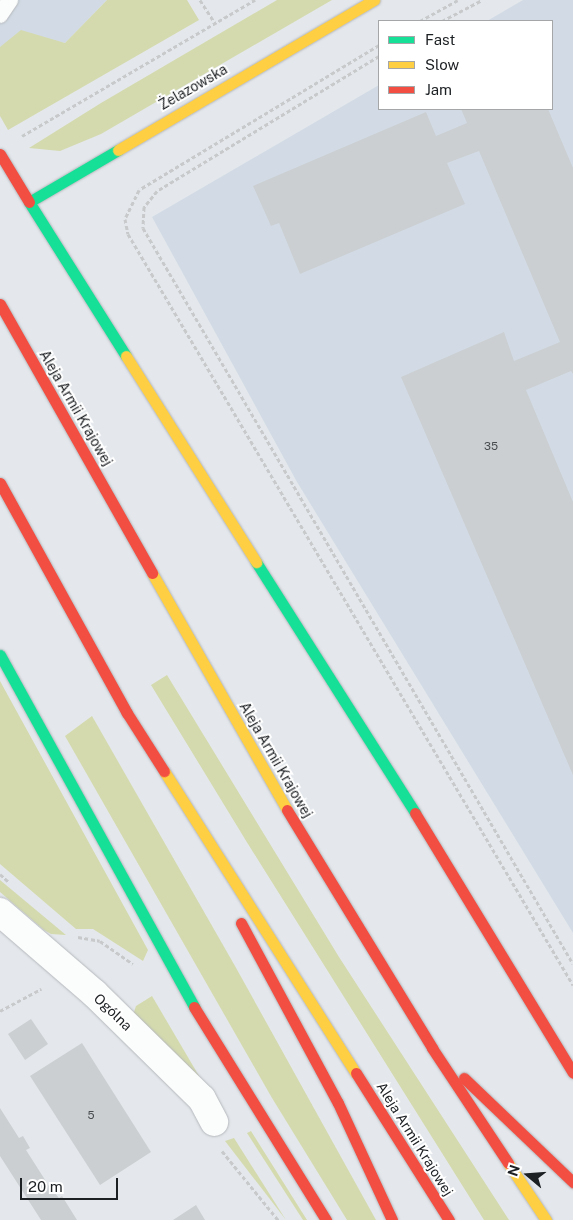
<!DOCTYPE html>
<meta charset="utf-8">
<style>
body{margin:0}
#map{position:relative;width:573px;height:1220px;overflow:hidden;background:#e4e8ec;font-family:"Public Sans",sans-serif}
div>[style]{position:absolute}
.built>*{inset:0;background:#d2dbe5}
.green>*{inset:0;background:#d4daae}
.building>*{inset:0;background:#cbcfd2}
.path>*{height:3px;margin-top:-1.5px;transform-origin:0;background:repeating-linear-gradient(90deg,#c7c9ca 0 4px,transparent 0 6.5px)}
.roads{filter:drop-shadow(0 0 1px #b5b8bc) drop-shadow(0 0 1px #b5b8bc)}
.lane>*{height:16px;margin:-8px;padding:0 8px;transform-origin:8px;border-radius:8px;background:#fbfcfc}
.street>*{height:28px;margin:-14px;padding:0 14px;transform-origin:14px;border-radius:14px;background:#fbfcfc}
.fast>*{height:11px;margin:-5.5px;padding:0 5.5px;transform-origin:5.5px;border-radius:5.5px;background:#16e098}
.slow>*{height:11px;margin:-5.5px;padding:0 5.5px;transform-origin:5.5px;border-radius:5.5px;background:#ffcf43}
.jam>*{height:11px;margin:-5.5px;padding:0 5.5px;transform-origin:5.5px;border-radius:5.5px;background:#f24e42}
span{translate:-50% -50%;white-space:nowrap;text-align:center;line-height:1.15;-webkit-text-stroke:4px #fff;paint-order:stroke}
.number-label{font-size:11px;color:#484c4f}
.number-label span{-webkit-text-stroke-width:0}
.street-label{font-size:14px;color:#1d2023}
.legend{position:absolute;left:378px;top:20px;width:175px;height:90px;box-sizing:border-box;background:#fff;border:1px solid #a5a6a7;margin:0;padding:6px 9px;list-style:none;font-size:15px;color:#1d2023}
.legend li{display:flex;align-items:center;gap:10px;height:25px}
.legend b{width:25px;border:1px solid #a5a6a7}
.north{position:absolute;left:503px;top:1150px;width:50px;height:50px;-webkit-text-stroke:4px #fff;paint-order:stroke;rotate:288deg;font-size:14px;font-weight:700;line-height:20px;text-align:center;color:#1d2023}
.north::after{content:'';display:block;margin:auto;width:18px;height:22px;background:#1d2023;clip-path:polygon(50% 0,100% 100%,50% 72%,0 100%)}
.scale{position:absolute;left:20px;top:1178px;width:98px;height:22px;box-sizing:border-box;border:2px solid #1d2023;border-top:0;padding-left:6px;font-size:15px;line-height:18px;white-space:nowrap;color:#1d2023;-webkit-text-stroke:4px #fff;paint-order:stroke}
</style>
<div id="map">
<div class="built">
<div style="clip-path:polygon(0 0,107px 0,65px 43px,44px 38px,0 47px)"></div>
<div style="clip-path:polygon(523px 0,573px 0,573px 933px,297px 482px,152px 217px,379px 85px,379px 109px,552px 109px,552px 21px,487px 21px)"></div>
</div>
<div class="green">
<div style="clip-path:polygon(107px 0,187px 0,199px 20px,8px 130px,0 116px,0 47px,21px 30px,65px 43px)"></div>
<div style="clip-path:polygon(277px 0,332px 0,101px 134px,60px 151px,29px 148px,101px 103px)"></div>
<div style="clip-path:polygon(167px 675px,339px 957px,509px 1220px,484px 1220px,248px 844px,151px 685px)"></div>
<div style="clip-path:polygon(0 681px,148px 950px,143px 961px,93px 929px,76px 929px,0 864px)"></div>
<div style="clip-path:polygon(92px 716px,235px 966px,376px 1220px,347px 1220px,272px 1098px,65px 736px)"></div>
<div style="clip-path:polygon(0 880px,66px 935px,51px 934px,44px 930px,0 892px)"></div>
<div style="clip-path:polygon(152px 996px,199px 1076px,194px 1080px,133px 1015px,136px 1006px)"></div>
<div style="clip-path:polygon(251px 1131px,307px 1220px,303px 1220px,247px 1133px)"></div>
<div style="clip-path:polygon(234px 1138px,286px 1220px,225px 1141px)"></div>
</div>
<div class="building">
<div style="clip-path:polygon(461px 109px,548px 109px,573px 168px,573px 374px,571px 371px,526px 390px,573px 502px,573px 775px,401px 377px,504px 332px,514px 361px,560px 342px,479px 151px,447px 163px,465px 204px,300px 274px,279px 223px,271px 226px,253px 186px,426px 112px,436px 136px,467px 123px)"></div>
<div style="clip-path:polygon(31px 1019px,48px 1044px,25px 1060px,8px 1034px)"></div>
<div style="clip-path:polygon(82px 1043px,151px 1152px,100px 1185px,30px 1076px)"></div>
<div style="clip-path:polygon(0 1108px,19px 1138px,23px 1136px,30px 1148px,26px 1150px,49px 1186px,59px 1198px,62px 1196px,77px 1220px,41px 1220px,0 1156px)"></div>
<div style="clip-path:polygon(196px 1205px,205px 1220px,173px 1220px)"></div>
</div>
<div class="path">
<div style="left:200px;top:0;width:27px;rotate:57deg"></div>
<div style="left:420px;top:21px;width:43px;rotate:-28.9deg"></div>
<div style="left:442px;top:21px;width:45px;rotate:-27.7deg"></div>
<div style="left:379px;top:45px;width:280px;rotate:148.9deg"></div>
<div style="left:139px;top:190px;width:32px;rotate:116deg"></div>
<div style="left:125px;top:219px;width:15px;rotate:79deg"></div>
<div style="left:128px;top:234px;width:873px;rotate:59.35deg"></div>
<div style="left:379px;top:56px;width:260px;rotate:148.7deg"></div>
<div style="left:157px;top:191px;width:21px;rotate:129deg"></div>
<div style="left:144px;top:207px;width:21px;rotate:93deg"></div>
<div style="left:143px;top:228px;width:852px;rotate:59.7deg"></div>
<div style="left:22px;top:136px;width:270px;rotate:-30.3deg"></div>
<div style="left:0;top:874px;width:12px;rotate:42deg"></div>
<div style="left:78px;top:937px;width:22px;rotate:10deg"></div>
<div style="left:100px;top:941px;width:40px;rotate:34.9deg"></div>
<div style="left:0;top:1011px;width:47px;rotate:-28.2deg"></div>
<div style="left:222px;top:1151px;width:89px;rotate:50.9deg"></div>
</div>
<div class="roads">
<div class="lane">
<div style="left:0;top:15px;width:18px;rotate:-56deg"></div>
</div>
<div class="street">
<div style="left:0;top:912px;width:124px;rotate:40.8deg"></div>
<div style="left:94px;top:993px;width:151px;rotate:44.5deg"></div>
<div style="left:202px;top:1099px;width:26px;rotate:62deg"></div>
</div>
<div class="fast">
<div style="left:118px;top:150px;width:103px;rotate:149.7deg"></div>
<div style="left:29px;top:202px;width:182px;rotate:57.8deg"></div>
<div style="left:256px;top:562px;width:297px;rotate:57.6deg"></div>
<div style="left:0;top:655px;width:402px;rotate:61.1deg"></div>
</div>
<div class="slow">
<div style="left:118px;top:150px;width:297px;rotate:-30.4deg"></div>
<div style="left:126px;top:356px;width:244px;rotate:57.7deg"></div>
<div style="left:152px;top:573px;width:273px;rotate:60.3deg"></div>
<div style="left:164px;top:771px;width:358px;rotate:57.6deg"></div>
<div style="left:508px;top:1163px;width:69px;rotate:56.3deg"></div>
</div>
<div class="jam">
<div style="left:0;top:154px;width:56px;rotate:58.9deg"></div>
<div style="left:0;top:304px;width:309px;rotate:60.5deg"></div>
<div style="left:0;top:483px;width:263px;rotate:61.1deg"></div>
<div style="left:127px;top:713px;width:69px;rotate:57.5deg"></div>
<div style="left:287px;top:810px;width:279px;rotate:58.6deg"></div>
<div style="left:432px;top:1048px;width:138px;rotate:56.5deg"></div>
<div style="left:415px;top:813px;width:304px;rotate:58.7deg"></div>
<div style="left:241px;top:923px;width:204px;rotate:61.7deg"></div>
<div style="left:338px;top:1103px;width:129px;rotate:65.2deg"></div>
<div style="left:194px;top:1007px;width:251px;rotate:58.2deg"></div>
<div style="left:356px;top:1073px;width:174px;rotate:57.7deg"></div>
<div style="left:464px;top:1078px;width:151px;rotate:43.7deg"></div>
</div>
</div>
<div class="number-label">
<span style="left:491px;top:446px">35</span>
<span style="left:91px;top:1115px">5</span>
</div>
<div class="street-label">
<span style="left:193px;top:87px;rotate:-30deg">Żelazowska</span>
<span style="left:76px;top:408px;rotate:60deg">Aleja Armii Krajowej</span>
<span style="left:276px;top:760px;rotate:60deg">Aleja Armii Krajowej</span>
<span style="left:113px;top:1012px;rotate:44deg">Ogólna</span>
<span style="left:415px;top:1139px;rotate:58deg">Aleja Armii Krajowej</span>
</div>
<ul class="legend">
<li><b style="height:6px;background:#16e098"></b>Fast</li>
<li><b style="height:6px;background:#ffcf43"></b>Slow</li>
<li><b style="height:6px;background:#f24e42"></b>Jam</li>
</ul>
<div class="north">N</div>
<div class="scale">20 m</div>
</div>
